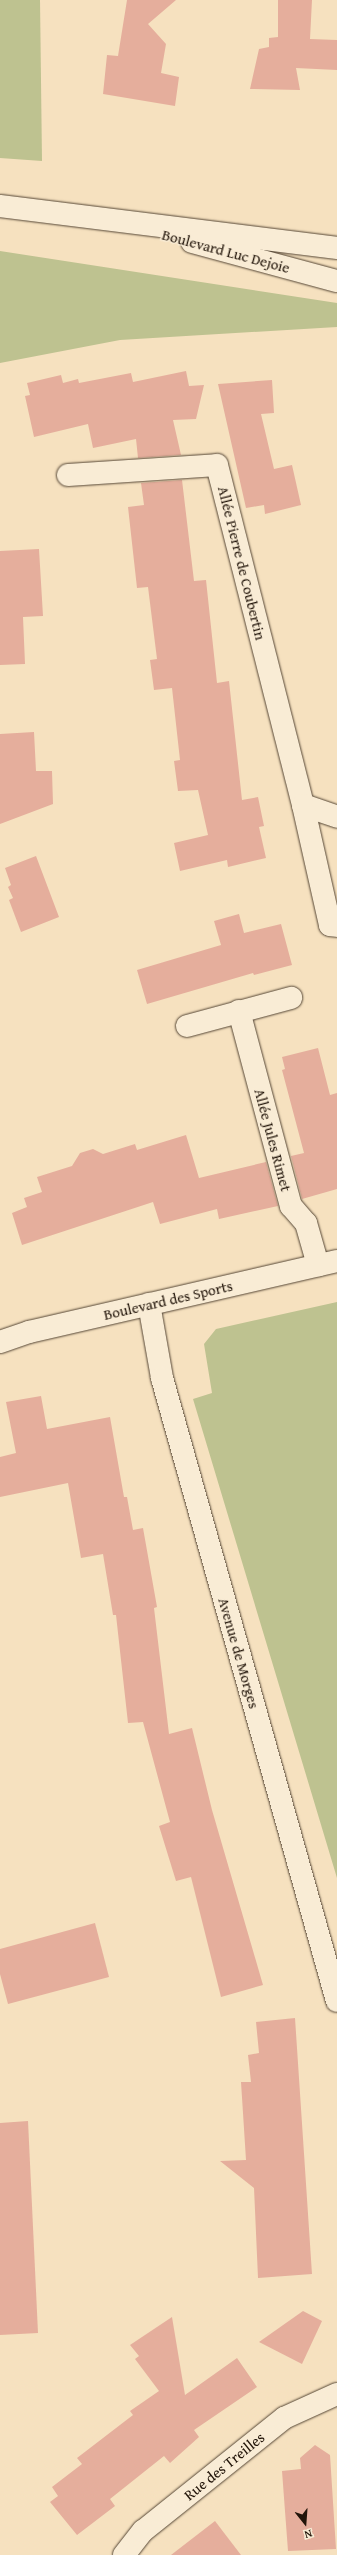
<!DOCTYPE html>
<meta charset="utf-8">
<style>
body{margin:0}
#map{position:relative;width:337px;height:2555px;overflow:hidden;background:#f6e1bf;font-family:"Gentium Book Plus",serif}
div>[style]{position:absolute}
.green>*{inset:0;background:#bec290}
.building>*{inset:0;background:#e5ae9c}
.roads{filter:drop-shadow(0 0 1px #564736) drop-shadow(0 0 1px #564736)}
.street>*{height:22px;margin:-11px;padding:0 11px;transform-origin:11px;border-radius:11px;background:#f9ecd5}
.secondary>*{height:22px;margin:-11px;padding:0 11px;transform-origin:11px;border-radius:11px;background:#f9ecd5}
span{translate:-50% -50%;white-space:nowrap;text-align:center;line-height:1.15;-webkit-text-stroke:3px #f9ecd5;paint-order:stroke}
.street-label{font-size:15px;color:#211409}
.north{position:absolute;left:285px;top:2503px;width:40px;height:40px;-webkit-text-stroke:3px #f9ecd5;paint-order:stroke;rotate:163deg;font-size:11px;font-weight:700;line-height:16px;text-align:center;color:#211409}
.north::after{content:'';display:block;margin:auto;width:14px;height:18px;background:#211409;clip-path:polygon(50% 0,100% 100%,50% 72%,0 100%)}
</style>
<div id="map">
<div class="green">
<div style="clip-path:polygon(0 0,40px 0,42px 161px,0 158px)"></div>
<div style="clip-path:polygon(0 251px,337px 303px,337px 327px,120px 340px,0 363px)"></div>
<div style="clip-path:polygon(337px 1302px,337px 1878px,193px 1399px,212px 1393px,204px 1344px,216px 1329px)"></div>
</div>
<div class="building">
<div style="clip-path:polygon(127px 0,176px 0,148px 24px,166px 44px,161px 73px,179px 77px,175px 106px,103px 94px,107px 55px,118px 56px)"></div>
<div style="clip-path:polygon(278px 0,312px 0,310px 39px,337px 40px,337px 70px,296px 68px,300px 90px,250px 89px,259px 49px,269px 47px,269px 38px,278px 37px)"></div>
<div style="clip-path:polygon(186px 371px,189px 386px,204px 385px,196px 419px,173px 420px,181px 455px,138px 458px,136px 439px,93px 448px,88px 424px,34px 437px,25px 396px,30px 395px,27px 383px,61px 375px,63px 383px,78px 379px,79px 383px,131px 373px,133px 382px)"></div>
<div style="clip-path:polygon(272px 380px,274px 413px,261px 414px,274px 469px,292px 465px,301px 505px,265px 514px,264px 505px,246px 508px,218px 384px)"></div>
<div style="clip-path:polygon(182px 480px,194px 581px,206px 580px,217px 683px,229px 681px,242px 800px,258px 797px,264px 826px,259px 827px,266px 858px,228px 867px,227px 860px,180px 871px,174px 843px,208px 835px,198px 790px,178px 791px,174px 761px,180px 760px,172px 688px,154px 690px,150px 660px,157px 659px,148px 587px,137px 588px,128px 507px,144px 505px,141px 483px)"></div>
<div style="clip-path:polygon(39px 549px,43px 616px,23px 617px,25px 664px,0 665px,0 551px)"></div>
<div style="clip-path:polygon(34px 732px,36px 771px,52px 771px,53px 804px,0 824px,0 734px)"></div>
<div style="clip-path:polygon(36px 856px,59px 917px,21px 932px,9px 900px,13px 898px,8px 887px,11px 885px,5px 868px)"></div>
<div style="clip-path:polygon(239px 914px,244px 933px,281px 924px,292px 965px,254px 975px,253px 973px,147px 1004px,137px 970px,221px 945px,214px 921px)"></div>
<div style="clip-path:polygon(318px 1048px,330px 1095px,337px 1093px,337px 1189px,302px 1199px,291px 1156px,304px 1153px,282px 1070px,285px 1069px,282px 1057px)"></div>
<div style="clip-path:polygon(186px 1135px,199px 1178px,266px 1162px,278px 1206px,219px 1219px,217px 1209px,160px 1224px,153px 1202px,22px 1245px,12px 1213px,27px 1207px,24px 1198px,42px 1192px,37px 1177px,72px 1166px,80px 1153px,93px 1149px,103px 1154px,135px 1144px,137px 1150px)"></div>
<div style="clip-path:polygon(41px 1396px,47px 1429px,110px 1417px,124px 1497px,127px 1497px,133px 1530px,143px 1528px,157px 1607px,154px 1608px,169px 1734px,192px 1728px,212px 1810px,263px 1985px,221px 1997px,191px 1877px,176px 1881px,159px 1826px,170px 1822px,143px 1722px,128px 1723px,116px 1615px,113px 1615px,103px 1554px,81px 1558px,68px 1483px,0 1497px,0 1457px,16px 1453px,6px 1402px)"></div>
<div style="clip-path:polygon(95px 1923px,109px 1977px,8px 2004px,0 1974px,0 1949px)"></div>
<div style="clip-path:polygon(295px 2018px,312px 2274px,258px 2278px,254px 2188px,220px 2161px,246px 2160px,241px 2082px,251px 2082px,248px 2055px,259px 2053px,256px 2022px)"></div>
<div style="clip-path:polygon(28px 2121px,38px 2333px,0 2335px,0 2123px)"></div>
<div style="clip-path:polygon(303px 2311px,322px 2321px,302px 2364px,259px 2342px)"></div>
<div style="clip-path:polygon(172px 2317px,185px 2395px,237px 2358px,257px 2387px,194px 2430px,199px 2437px,170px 2463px,164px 2456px,110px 2499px,115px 2506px,77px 2535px,50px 2502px,58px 2496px,52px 2487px,82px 2464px,77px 2458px,133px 2415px,130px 2411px,159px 2391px,135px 2359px,139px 2356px,130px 2345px)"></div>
<div style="clip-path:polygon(315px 2445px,330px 2455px,336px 2549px,288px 2551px,282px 2471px,301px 2469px,300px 2458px)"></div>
<div style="clip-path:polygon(215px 2521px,241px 2555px,171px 2555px)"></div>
</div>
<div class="roads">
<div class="street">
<div style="left:68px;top:475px;width:149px;rotate:-3.8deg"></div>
<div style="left:217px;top:465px;width:351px;rotate:75.8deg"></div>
<div style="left:303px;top:805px;width:36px;rotate:19deg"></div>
<div style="left:303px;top:805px;width:123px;rotate:77.3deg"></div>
<div style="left:330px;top:925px;width:7px;rotate:8deg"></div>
<div style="left:239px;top:1011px;width:202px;rotate:75.1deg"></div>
<div style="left:291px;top:1206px;width:23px;rotate:49deg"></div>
<div style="left:306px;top:1223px;width:44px;rotate:74.1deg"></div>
<div style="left:187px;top:1026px;width:108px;rotate:-15.1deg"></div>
<div style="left:149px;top:1304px;width:75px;rotate:80deg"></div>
<div style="left:162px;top:1378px;width:647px;rotate:74.31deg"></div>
<div style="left:0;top:1342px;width:31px;rotate:-19deg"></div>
<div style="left:29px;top:1332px;width:316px;rotate:-13deg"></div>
<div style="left:124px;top:2555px;width:31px;rotate:-52deg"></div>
<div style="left:143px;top:2531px;width:181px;rotate:-38.7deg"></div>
<div style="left:284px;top:2418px;width:58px;rotate:-24.4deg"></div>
</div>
<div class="secondary">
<div style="left:0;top:206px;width:340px;rotate:7.1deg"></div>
<div style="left:192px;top:242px;width:150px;rotate:15.1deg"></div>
</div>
</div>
<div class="street-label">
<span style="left:226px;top:251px;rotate:15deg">Boulevard Luc Dejoie</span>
<span style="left:242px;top:563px;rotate:76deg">Allée Pierre de Coubertin</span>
<span style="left:273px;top:1140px;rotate:75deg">Allée Jules Rimet</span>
<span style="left:168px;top:1300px;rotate:-13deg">Boulevard des Sports</span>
<span style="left:239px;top:1653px;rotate:74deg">Avenue de Morges</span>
<span style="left:224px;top:2466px;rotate:-39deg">Rue des Treilles</span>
</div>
<div class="north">N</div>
</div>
